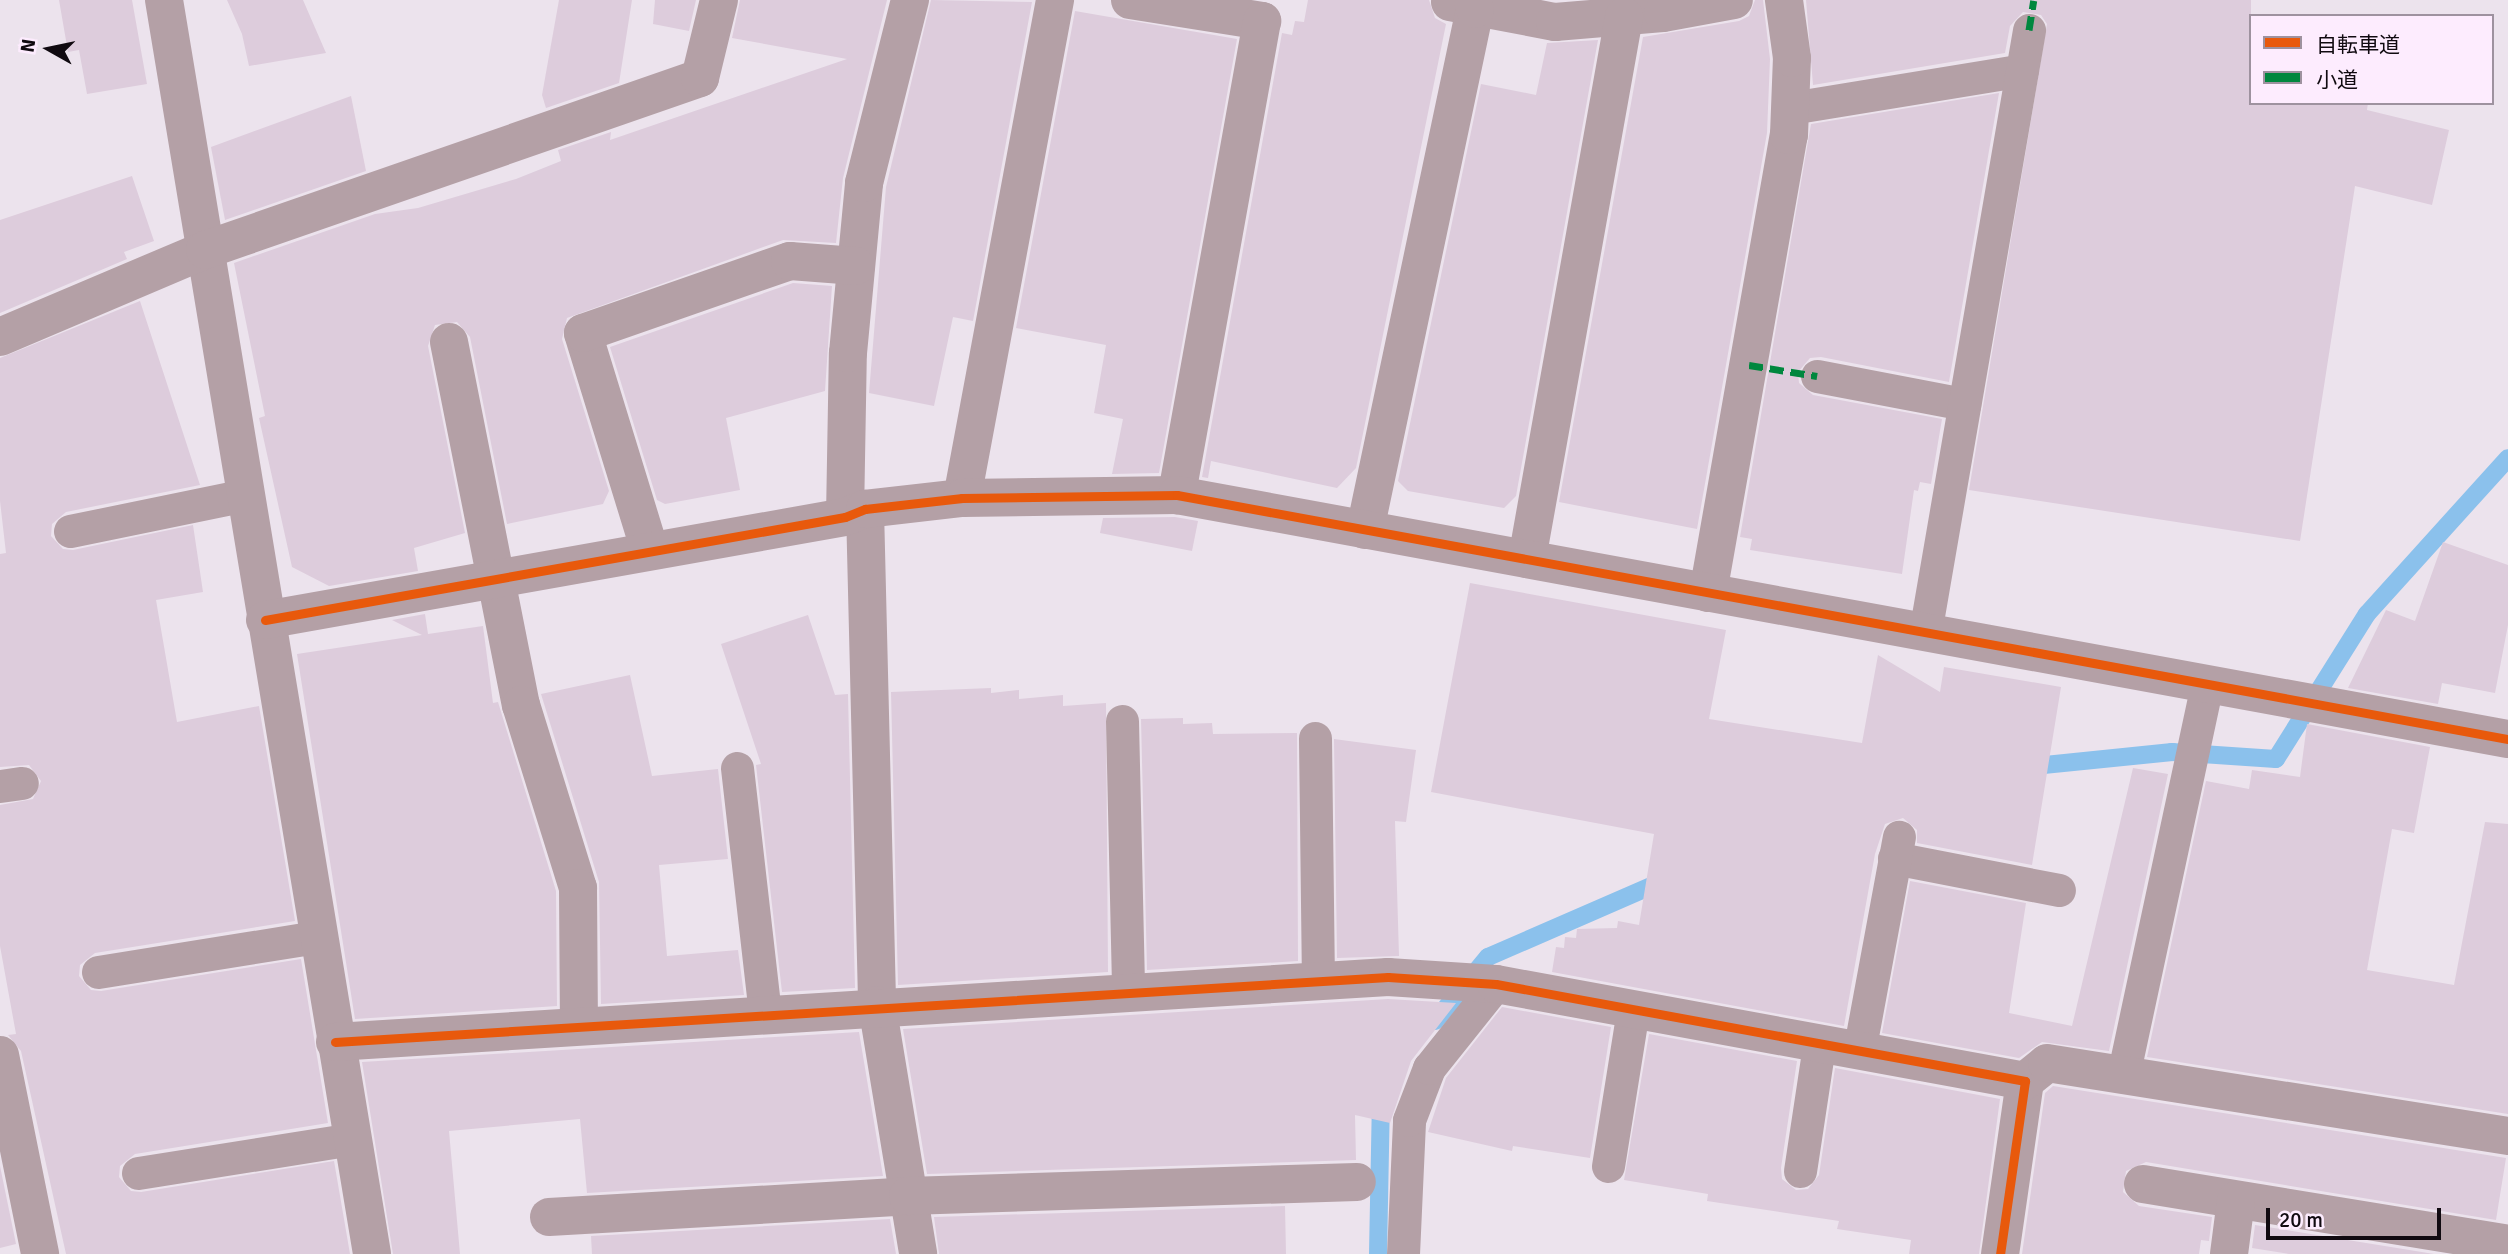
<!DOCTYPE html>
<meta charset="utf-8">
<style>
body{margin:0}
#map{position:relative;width:2508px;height:1254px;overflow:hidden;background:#ece3ed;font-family:Signika,"Noto Sans JP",sans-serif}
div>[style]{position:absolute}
.stream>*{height:18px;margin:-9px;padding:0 9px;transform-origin:9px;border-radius:9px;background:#8bc1ec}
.building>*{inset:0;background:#ddccdc}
.lane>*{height:33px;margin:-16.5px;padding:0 16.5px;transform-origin:16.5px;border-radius:16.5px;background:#b4a0a6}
.street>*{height:38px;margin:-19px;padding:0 19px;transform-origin:19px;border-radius:19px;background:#b4a0a6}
.quiet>*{height:7px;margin-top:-3.5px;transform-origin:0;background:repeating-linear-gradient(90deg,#00873e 0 14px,transparent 0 21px)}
.cycleway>*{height:9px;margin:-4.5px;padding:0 4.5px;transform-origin:4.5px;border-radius:4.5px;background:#e8590c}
span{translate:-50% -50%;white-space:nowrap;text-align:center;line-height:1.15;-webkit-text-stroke:5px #fdecfe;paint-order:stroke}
.legend{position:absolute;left:2249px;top:14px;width:245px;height:91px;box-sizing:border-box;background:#fdecfe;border:2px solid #9e929f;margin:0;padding:9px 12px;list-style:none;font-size:21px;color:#100a10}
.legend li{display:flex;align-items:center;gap:14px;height:35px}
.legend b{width:35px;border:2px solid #9e929f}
.north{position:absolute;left:14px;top:14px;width:70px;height:70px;-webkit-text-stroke:5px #fdecfe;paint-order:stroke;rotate:279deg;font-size:19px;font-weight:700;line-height:28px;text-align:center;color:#100a10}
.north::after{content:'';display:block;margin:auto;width:24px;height:32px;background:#100a10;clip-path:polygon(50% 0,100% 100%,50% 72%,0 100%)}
.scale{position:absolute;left:2266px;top:1208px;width:175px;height:32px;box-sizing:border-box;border:4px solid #100a10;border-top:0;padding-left:9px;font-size:21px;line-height:24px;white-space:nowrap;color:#100a10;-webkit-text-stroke:5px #fdecfe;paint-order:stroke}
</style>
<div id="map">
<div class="stream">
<div style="left:2025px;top:767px;width:148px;rotate:-5.8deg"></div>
<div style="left:2172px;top:752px;width:104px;rotate:3.9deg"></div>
<div style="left:2276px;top:759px;width:171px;rotate:-57.9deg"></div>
<div style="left:2367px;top:614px;width:210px;rotate:-47.9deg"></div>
<div style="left:1435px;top:1021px;width:83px;rotate:-50.4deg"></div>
<div style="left:1488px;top:957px;width:193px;rotate:-23.5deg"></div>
<div style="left:1378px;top:1254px;width:157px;rotate:-88.9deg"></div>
</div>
<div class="building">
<div style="clip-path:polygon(59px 0,132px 0,147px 84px,87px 94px,79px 50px,68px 52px)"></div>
<div style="clip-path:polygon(227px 0,303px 0,326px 53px,249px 66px,242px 34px)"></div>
<div style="clip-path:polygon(559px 0,632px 0,619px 83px,546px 108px,542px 95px)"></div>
<div style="clip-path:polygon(655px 0,696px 0,689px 31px,653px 24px)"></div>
<div style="clip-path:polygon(740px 0,887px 0,843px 178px,836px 243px,783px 240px,567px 318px,562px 339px,609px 491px,603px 504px,507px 524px,470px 337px,457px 322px,435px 325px,428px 346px,465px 533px,414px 548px,418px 571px,329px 586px,292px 567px,259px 418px,265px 416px,234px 263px,375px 214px,418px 208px,516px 179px,561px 161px,558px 150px,611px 132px,610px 140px,847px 59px,732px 38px)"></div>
<div style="clip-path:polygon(931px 0,1032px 2px,973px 321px,953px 317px,934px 406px,869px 393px,886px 187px)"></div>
<div style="clip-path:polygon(1308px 0,1429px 0,1435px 18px,1446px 24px,1356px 468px,1337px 488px,1211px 461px,1208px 478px,1202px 477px,1282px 33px,1292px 35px,1295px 21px,1304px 22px)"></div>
<div style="clip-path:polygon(1755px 0,1763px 0,1770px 59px,1767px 133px,1697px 529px,1559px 502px,1643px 37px,1739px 21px,1749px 16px)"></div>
<div style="clip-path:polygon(1806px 0,2251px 0,2251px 103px,2368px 103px,2367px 110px,2449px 130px,2432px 205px,2355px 186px,2300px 541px,1969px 490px,2047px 24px,2041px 15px,2023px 12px,2010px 26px,2005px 53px,1813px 85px)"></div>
<div style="clip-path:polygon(1075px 11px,1237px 39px,1159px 473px,1112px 474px,1123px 419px,1094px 413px,1106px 345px,1016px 328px)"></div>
<div style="clip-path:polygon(1598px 40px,1516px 496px,1504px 508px,1408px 491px,1398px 481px,1481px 84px,1536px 95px,1547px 43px)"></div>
<div style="clip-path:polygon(1999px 93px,1949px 382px,1821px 357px,1810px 358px,1798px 372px,1799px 383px,1813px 395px,1942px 419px,1931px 484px,1920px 482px,1918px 491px,1914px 490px,1902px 574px,1750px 550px,1752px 539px,1740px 537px,1811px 124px)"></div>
<div style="clip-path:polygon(351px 96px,366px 171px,225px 220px,211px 147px)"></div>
<div style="clip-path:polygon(132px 176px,154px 241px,124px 252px,127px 259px,0 313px,0 220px)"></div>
<div style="clip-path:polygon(793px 283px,832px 286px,825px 391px,726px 418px,740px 490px,665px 504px,657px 500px,610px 347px)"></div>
<div style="clip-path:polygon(140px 301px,200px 485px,66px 512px,52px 524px,51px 536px,63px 549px,73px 550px,193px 525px,203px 592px,156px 600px,177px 722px,259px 706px,295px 921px,95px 953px,80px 965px,79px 976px,91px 990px,101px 991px,301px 959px,328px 1123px,135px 1154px,120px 1166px,119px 1177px,131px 1191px,141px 1192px,334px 1161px,350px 1254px,66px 1254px,21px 1051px,8px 1035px,16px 1034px,0 946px,0 805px,33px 799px,41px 781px,29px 765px,0 767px,0 554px,6px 553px,0 501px,0 358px)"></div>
<div style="clip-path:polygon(1175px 517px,1198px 521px,1192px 551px,1100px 533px,1103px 518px)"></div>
<div style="clip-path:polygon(2443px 542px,2508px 565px,2508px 625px,2495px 693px,2442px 683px,2438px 704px,2348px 688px,2386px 610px,2415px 621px)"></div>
<div style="clip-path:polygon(1470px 583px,1726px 630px,1709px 719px,1862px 743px,1878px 655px,1940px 692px,1944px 667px,2061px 687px,2032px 865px,1917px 843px,1917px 830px,1903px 818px,1885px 824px,1875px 854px,1844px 1026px,1552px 972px,1556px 947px,1564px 948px,1565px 937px,1576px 938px,1577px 929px,1617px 928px,1618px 921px,1639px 925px,1654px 834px,1431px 792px)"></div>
<div style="clip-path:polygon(425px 614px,428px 634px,483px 626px,493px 703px,498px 702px,556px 891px,557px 1006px,355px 1019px,297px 654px,422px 635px,392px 620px)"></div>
<div style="clip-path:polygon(808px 615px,835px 695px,848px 694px,855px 988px,782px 992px,756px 765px,761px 764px,721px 644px)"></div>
<div style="clip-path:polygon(630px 675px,652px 776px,718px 769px,728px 859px,659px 865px,667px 956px,738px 950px,744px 995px,601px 1004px,599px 882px,541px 694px)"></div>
<div style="clip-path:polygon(991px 688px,991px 693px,1019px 690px,1019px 699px,1063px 695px,1063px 706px,1106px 703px,1108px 972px,898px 985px,891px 692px)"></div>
<div style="clip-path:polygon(1183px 718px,1183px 724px,1212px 723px,1213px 734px,1297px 733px,1298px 961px,1147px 970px,1141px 719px)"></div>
<div style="clip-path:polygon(2307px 724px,2430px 747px,2414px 833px,2392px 829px,2367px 970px,2454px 985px,2485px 822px,2508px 824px,2508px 1114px,2147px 1057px,2206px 781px,2249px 789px,2252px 770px,2300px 777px)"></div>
<div style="clip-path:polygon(1334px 739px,1416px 750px,1406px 822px,1395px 821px,1399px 956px,1337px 958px)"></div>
<div style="clip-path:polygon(2133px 768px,2168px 774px,2109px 1051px,2042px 1042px,2019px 1058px,1882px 1033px,1910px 881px,2026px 903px,2009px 1013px,2072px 1026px)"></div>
<div style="clip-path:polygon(1388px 999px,1456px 1003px,1411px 1061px,1390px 1123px,1355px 1115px,1356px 1160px,927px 1174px,903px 1029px)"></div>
<div style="clip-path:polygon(1502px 1007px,1611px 1027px,1590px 1158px,1513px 1146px,1512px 1151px,1428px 1132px,1446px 1078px)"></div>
<div style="clip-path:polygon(859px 1032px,883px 1176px,587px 1193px,580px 1119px,449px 1131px,460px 1254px,393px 1254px,362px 1062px)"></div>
<div style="clip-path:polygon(1649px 1034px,1797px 1061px,1781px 1168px,1782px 1179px,1796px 1190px,1808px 1189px,1819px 1175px,1835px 1068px,2000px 1099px,1979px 1254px,1909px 1254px,1911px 1240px,1837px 1229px,1839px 1221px,1707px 1201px,1708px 1194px,1624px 1180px)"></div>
<div style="clip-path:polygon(2053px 1086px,2506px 1158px,2496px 1220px,2146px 1162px,2126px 1171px,2123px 1192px,2139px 1206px,2212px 1217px,2209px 1241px,2201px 1240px,2199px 1254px,2022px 1254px,2045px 1093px)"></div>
<div style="clip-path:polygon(0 1166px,16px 1244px,0 1248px)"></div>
<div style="clip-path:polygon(1285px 1206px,1286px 1254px,939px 1254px,934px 1217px)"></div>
<div style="clip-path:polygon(890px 1219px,896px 1254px,592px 1254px,591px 1236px)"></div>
<div style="clip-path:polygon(2255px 1225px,2434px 1254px,2289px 1254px,2252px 1248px)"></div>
</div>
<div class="lane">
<div style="left:1791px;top:108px;width:234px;rotate:-9.3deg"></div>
<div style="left:1817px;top:376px;width:150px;rotate:10.8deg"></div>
<div style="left:70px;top:531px;width:179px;rotate:-11.6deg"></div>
<div style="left:1925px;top:633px;width:612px;rotate:-80.21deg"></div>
<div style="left:1122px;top:721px;width:271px;rotate:88.7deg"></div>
<div style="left:1315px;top:738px;width:243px;rotate:89.3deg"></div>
<div style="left:737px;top:768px;width:247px;rotate:83.5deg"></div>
<div style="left:0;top:786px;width:22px;rotate:-8deg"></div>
<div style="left:1894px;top:858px;width:168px;rotate:11deg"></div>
<div style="left:98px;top:972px;width:222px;rotate:-9.1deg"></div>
<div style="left:1859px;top:1052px;width:219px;rotate:-79.5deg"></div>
<div style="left:2123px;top:1076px;width:401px;rotate:-77.9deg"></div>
<div style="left:1608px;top:1166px;width:158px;rotate:-80.9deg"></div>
<div style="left:1800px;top:1171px;width:127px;rotate:-81.4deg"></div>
<div style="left:138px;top:1173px;width:217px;rotate:-9deg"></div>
<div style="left:1403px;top:1254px;width:134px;rotate:-87.4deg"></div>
<div style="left:1409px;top:1120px;width:56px;rotate:-69deg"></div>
<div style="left:1429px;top:1068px;width:107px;rotate:-51.4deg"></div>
</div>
<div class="street">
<div style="left:164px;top:0;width:1271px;rotate:80.58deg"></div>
<div style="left:1130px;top:0;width:134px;rotate:9deg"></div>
<div style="left:1262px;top:21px;width:482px;rotate:100.2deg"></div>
<div style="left:1450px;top:2px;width:107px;rotate:10.8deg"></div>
<div style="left:1555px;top:22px;width:108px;rotate:-4.8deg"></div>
<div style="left:1663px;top:13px;width:72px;rotate:-10.4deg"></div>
<div style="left:0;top:337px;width:223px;rotate:-23deg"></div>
<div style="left:205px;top:250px;width:524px;rotate:-19.16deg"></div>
<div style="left:700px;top:78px;width:80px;rotate:-76.3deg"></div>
<div style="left:449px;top:342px;width:370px;rotate:78.8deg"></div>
<div style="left:521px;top:705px;width:192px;rotate:72.7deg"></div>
<div style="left:578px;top:888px;width:138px;rotate:89.6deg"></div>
<div style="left:962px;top:498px;width:507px;rotate:-79.42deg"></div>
<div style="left:865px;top:509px;width:496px;rotate:88.6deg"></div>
<div style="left:877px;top:1005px;width:252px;rotate:80.6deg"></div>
<div style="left:845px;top:517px;width:164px;rotate:-89deg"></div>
<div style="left:848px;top:353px;width:171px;rotate:-84.6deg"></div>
<div style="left:864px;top:183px;width:189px;rotate:-75.9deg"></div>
<div style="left:1365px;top:530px;width:532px;rotate:-78.08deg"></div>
<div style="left:1475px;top:9px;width:9px;rotate:-103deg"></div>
<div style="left:650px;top:551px;width:228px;rotate:-107.1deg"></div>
<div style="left:583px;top:333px;width:219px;rotate:-19.2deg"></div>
<div style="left:790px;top:261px;width:66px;rotate:4.3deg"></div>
<div style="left:1527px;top:559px;width:551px;rotate:-79.85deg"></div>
<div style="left:1708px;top:593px;width:465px;rotate:-80deg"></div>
<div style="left:1789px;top:135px;width:77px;rotate:-87.8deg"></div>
<div style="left:1792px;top:58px;width:59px;rotate:-97.9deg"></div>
<div style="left:265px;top:620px;width:589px;rotate:-10.07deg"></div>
<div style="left:845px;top:517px;width:22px;rotate:-22deg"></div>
<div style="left:865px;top:509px;width:98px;rotate:-6.5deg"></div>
<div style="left:962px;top:498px;width:215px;rotate:-0.8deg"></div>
<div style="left:1177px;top:495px;width:1353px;rotate:10.39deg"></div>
<div style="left:335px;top:1042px;width:1055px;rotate:-3.53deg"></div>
<div style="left:1388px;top:977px;width:108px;rotate:3.7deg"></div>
<div style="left:1496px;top:984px;width:538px;rotate:10.39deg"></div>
<div style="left:2025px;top:1081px;width:175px;rotate:98.2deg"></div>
<div style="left:0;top:1055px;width:203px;rotate:78.6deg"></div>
<div style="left:2025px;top:1081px;width:28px;rotate:-39deg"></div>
<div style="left:2047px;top:1063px;width:467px;rotate:9deg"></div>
<div style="left:2143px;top:1184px;width:370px;rotate:9.3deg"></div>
<div style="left:549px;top:1217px;width:360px;rotate:-3.3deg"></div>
<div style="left:908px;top:1196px;width:449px;rotate:-1.8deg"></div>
<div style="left:2229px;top:1254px;width:54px;rotate:-82.6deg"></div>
</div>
<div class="quiet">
<div style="left:2029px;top:30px;width:30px;rotate:-81deg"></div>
<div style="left:1749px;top:365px;width:69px;rotate:9.2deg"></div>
</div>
<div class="cycleway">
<div style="left:265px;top:620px;width:589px;rotate:-10.07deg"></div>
<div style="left:845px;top:517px;width:22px;rotate:-22deg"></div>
<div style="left:865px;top:509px;width:98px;rotate:-6.5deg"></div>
<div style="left:962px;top:498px;width:215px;rotate:-0.8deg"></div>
<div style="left:1177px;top:495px;width:1353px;rotate:10.39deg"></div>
<div style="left:335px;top:1042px;width:1055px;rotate:-3.53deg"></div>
<div style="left:1388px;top:977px;width:108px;rotate:3.7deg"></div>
<div style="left:1496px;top:984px;width:538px;rotate:10.39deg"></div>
<div style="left:2025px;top:1081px;width:175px;rotate:98.2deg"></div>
</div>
<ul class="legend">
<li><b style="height:9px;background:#e8590c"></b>自転車道</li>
<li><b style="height:9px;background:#00873e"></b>小道</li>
</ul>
<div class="north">N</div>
<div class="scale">20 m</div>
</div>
